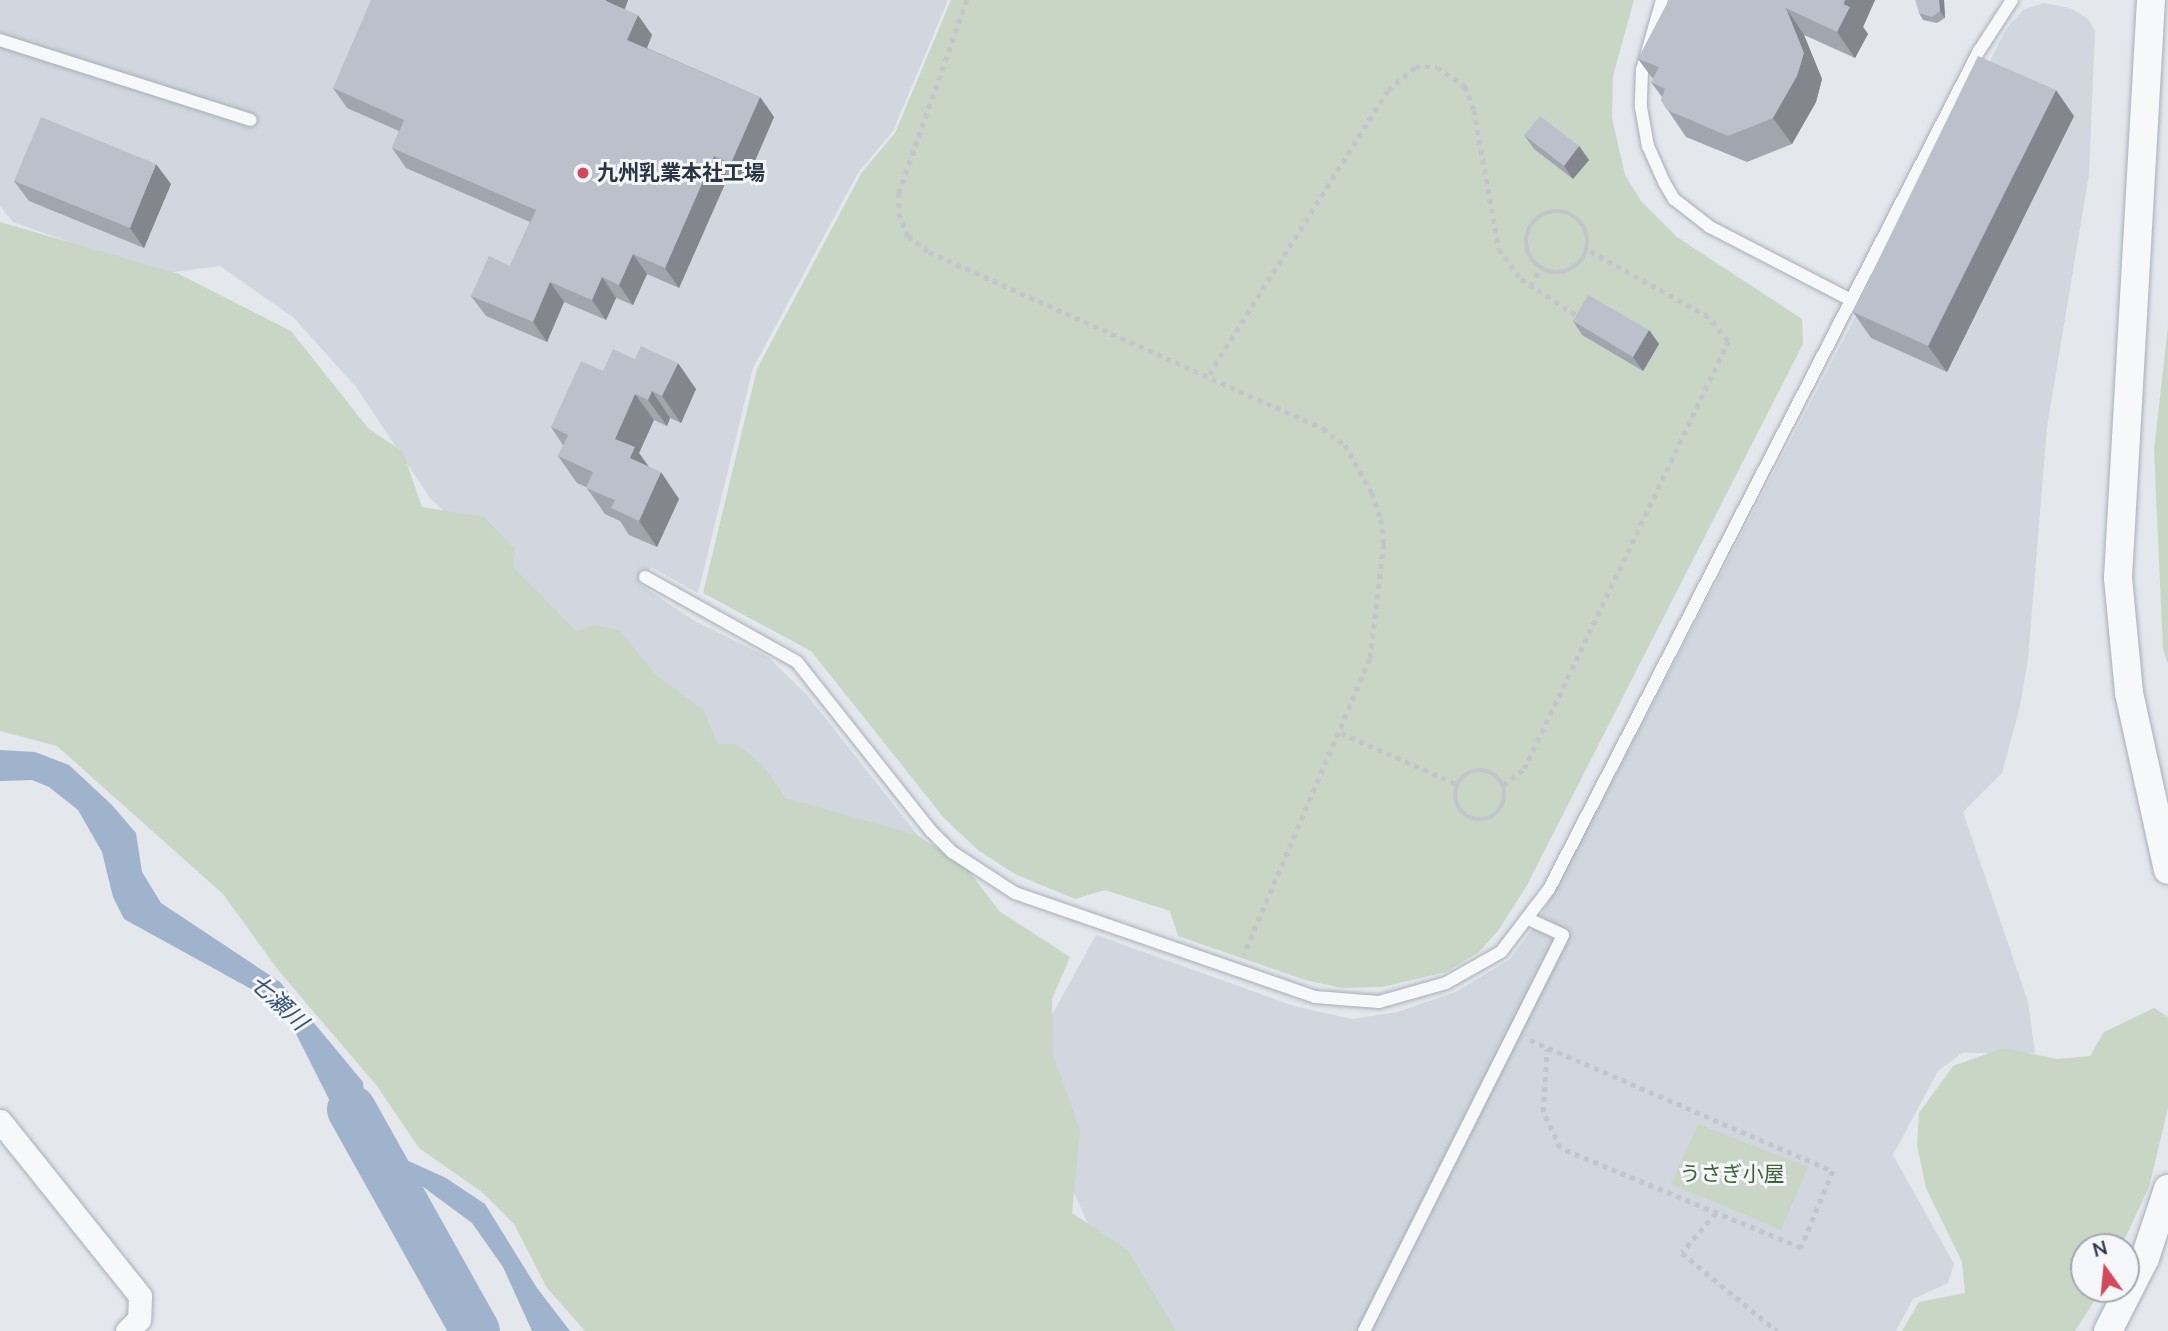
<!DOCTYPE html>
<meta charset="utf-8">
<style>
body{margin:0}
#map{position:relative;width:2168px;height:1331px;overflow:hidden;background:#e4e7ec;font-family:"Nunito Sans","Noto Sans JP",sans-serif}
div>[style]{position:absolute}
.built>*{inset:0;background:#d2d6de}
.green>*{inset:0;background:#c9d6c5}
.water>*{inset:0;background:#9fb4cc}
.river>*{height:49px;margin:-24.5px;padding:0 24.5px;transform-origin:24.5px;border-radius:24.5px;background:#9fb4cc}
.path>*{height:4.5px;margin-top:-2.25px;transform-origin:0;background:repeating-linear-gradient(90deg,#c2c5cb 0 5px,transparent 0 10px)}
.path>.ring{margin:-2.25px;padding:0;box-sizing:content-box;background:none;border:4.5px solid #c2c5cb;border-radius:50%}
.roads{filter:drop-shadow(0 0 2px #a9aeb7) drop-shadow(0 0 2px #a9aeb7)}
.service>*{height:12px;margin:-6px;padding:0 6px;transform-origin:6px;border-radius:6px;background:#f7f8fa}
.minor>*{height:23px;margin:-11.5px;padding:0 11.5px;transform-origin:11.5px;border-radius:11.5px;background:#f7f8fa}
.tertiary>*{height:28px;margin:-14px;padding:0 14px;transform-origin:14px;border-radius:14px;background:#f7f8fa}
.wall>*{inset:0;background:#a1a5ae}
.shaded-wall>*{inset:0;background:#83868d}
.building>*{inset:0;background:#bbc0ca}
.dots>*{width:19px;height:19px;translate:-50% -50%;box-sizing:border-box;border:4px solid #f4f6f9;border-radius:50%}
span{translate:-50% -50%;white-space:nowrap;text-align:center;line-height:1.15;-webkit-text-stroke:6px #f4f6f9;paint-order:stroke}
.poi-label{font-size:21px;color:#2b3445;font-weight:700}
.left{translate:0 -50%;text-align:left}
.park-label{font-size:21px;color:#3f6138}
.water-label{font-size:23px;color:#34527a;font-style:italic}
.north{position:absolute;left:2070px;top:1233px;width:70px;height:70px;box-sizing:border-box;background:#f4f6f9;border:2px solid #a4a8b1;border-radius:50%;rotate:345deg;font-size:19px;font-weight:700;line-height:28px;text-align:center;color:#2b3445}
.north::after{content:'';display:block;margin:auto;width:24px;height:32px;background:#d1495b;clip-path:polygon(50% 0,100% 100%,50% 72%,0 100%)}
</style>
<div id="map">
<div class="built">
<div style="clip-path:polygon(0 0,948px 0,893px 131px,858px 173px,753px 368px,698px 593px,651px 567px,641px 585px,693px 620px,768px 657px,807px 695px,927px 847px,839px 918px,584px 644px,430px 498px,356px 387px,294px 318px,220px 266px,159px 274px,13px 222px,0 206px)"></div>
<div style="clip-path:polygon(2044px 3px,2070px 8px,2088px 19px,2095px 30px,2089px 174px,2047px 427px,2028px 659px,2020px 706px,2002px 773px,1963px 812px,2028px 1002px,2035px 1053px,1962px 1053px,1938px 1071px,1893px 1155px,1954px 1264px,1948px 1283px,1913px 1299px,1896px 1331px,1165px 1331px,1088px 1224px,1068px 1179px,1048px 1077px,1047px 1024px,1096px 935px,1294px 1006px,1352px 1019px,1397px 1012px,1456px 992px,1510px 959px,1539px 920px,2007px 28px,2023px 10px)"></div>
</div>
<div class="green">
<div style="clip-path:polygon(951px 0,1634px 0,1613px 76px,1612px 118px,1625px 175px,1641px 201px,1677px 237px,1802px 319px,1803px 344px,1526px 887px,1498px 931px,1479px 952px,1446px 972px,1382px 987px,1342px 988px,1305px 980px,1178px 936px,1170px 911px,1105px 890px,1075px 899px,1015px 874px,979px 851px,944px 818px,811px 651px,703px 593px,757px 369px,862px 172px,895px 133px)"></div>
<div style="clip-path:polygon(0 222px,179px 274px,291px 331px,368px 428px,403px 452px,422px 507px,484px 517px,515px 549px,513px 567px,576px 631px,594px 625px,619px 630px,657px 676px,704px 710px,717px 744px,736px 744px,761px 763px,786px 798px,917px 835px,966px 867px,999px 911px,1070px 957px,1052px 999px,1053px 1055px,1080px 1130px,1072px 1213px,1128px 1250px,1176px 1331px,585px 1331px,547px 1288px,514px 1224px,483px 1193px,419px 1148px,377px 1086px,278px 970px,223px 894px,57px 746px,0 731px)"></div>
<div style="clip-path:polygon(2168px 326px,2168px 664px,2163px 649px,2154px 450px)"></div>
<div style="clip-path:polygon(2154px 1008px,2168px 1017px,2168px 1108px,2149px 1187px,2121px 1247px,2084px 1247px,2084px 1289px,2102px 1289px,2075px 1331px,1902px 1331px,1919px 1302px,1965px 1293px,1962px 1262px,1926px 1188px,1917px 1145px,1919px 1113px,1953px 1066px,2004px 1048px,2057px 1059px,2090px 1056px,2104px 1032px)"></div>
<div style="clip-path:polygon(1698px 1124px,1808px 1167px,1781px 1230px,1671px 1184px)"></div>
</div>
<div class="water">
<div style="clip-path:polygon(0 750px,35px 752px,69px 765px,112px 805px,136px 833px,142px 872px,161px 903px,280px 982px,363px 1082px,365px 1099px,352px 1104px,402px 1158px,446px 1178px,485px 1204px,537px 1288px,570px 1331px,532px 1331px,503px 1267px,472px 1223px,407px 1175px,371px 1160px,342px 1125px,290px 1022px,262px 995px,124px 919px,113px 897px,102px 852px,78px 810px,49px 787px,32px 780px,0 781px)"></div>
</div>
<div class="river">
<div style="left:351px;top:1109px;width:254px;rotate:60.8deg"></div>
</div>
<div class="path">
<div style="left:967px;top:0;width:205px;rotate:109.4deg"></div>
<div style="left:899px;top:193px;width:20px;rotate:90deg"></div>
<div style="left:899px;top:213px;width:25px;rotate:69deg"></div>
<div style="left:908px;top:236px;width:26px;rotate:37deg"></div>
<div style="left:929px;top:252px;width:432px;rotate:24.1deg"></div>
<div style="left:1323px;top:428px;width:28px;rotate:38deg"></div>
<div style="left:1345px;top:445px;width:55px;rotate:60.6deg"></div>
<div style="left:1372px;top:493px;width:28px;rotate:71deg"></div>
<div style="left:1381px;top:519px;width:25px;rotate:83deg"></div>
<div style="left:1384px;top:544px;width:116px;rotate:96.9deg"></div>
<div style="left:1370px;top:659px;width:322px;rotate:113.1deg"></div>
<div class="ring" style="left:1526px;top:211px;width:57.5px;height:57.5px"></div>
<div style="left:1530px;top:286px;width:21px;rotate:-59deg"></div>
<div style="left:1209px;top:374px;width:336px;rotate:-57.8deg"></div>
<div style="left:1388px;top:90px;width:35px;rotate:-40deg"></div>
<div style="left:1415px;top:67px;width:22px"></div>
<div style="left:1437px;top:67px;width:34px;rotate:34deg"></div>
<div style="left:1465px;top:86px;width:26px;rotate:69deg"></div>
<div style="left:1474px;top:110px;width:141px;rotate:79.8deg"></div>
<div style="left:1499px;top:249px;width:37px;rotate:54deg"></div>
<div style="left:1521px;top:279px;width:69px;rotate:33.2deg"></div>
<div style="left:1341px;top:733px;width:127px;rotate:23.7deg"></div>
<div class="ring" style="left:1455px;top:770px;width:45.5px;height:45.5px"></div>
<div style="left:1503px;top:785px;width:26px;rotate:-37deg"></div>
<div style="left:1524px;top:769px;width:474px;rotate:-64.5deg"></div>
<div style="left:1728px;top:341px;width:31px;rotate:-130deg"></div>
<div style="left:1708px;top:317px;width:138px;rotate:-151deg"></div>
<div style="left:1530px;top:1040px;width:330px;rotate:23.4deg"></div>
<div style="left:1833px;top:1171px;width:83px;rotate:112.6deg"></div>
<div style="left:1801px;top:1248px;width:261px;rotate:-157.5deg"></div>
<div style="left:1560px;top:1148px;width:40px;rotate:-115deg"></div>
<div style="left:1543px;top:1112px;width:63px;rotate:-86.4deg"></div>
<div style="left:1716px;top:1213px;width:52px;rotate:130.4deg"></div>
<div style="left:1682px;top:1253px;width:123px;rotate:39.4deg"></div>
</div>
<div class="roads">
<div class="service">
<div style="left:1662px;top:0;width:73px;rotate:105.9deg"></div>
<div style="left:1642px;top:70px;width:37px;rotate:92deg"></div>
<div style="left:1641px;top:107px;width:40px;rotate:80deg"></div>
<div style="left:1648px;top:146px;width:39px;rotate:66deg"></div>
<div style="left:1664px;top:182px;width:20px;rotate:60deg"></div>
<div style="left:1674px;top:199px;width:46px;rotate:37.9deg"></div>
<div style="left:1710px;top:227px;width:159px;rotate:27.4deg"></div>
<div style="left:0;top:40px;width:263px;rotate:17.7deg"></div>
<div style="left:645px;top:577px;width:174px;rotate:29.2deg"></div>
<div style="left:797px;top:662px;width:216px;rotate:51.6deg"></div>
<div style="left:931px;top:831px;width:30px;rotate:45deg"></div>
<div style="left:952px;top:852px;width:75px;rotate:33.1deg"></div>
<div style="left:1015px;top:893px;width:318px;rotate:19.1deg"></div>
<div style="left:1315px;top:997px;width:64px;rotate:4.5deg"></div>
<div style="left:1379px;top:1002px;width:70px;rotate:-15.8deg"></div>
<div style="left:1446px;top:983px;width:63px;rotate:-29.4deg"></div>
<div style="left:1501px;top:952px;width:79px;rotate:-52.7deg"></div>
<div style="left:1549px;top:889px;width:942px;rotate:-62.84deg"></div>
<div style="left:1979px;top:51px;width:61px;rotate:-57.1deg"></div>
<div style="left:1364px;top:1331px;width:443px;rotate:-63.3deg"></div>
<div style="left:1563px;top:935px;width:38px;rotate:-155deg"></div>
</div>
<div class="minor">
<div style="left:0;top:1121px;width:224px;rotate:51.3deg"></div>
<div style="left:140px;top:1296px;width:23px;rotate:92deg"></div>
<div style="left:139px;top:1319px;width:17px;rotate:135deg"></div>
</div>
<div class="tertiary">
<div style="left:2151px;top:0;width:579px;rotate:93.27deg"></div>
<div style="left:2118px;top:578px;width:116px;rotate:84.5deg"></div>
<div style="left:2129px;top:693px;width:181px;rotate:77.6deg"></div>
<div style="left:2108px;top:1331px;width:82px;rotate:-63.1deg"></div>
<div style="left:2145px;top:1258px;width:73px;rotate:-71.6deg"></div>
</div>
</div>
<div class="wall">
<div style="clip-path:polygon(628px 0,625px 9px,652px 35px,647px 48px,760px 97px,774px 117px,745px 184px,728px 177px,679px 288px,647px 274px,633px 305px,616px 298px,606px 320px,564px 302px,547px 342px,486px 316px,471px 296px,510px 266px,530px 222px,406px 168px,392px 148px,399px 131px,347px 108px,333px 88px)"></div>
<div style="clip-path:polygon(1669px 0,1875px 0,1863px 27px,1868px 34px,1855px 58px,1804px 35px,1822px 79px,1816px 102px,1792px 144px,1747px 162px,1686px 137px,1661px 100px,1662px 97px,1651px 82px,1653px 79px,1638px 59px)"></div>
<div style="clip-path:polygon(1944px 0,1945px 18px,1937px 23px,1923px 20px,1919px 13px)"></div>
<div style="clip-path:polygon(2074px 116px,1947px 372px,1871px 338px,1853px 312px)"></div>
<div style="clip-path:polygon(1524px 135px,1579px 146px,1589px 160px,1573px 179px,1534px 149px)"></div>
<div style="clip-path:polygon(14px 181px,171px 184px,144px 248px,29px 201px)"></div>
<div style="clip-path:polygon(1573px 321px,1649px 330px,1659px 344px,1643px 371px,1582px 335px)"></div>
<div style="clip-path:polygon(603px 371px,696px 389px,681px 423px,670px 418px,667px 426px,654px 420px,639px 453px,649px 467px,679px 499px,657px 547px,629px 535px,620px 521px,605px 514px,586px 487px,577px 483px,558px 456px,563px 445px,551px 427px)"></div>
</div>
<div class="shaded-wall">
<div style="clip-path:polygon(606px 0,628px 0,620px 21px,606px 1px)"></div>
<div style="clip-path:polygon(1845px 0,1875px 0,1863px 27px,1868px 34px,1855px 58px,1837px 32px)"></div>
<div style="clip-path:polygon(1939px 0,1944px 0,1945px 18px,1940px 11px)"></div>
<div style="clip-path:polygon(1786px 8px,1804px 35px,1822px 79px,1816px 102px,1792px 144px,1773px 118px)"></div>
<div style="clip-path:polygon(638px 15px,652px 35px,642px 60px,627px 40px)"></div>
<div style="clip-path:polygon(2056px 90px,2074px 116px,1947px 372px,1928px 346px)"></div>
<div style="clip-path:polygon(760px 97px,774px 117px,745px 184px,731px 163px)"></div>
<div style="clip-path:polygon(1579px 146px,1589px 160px,1573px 179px,1564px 166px)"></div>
<div style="clip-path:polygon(714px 156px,728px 177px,679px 288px,665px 268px)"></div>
<div style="clip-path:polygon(156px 164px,171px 184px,144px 248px,130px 228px)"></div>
<div style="clip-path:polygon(633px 254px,647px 274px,633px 305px,619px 285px)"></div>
<div style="clip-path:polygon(602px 277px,616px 298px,606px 320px,592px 300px)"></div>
<div style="clip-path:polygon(550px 282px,564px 302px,547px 342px,533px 322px)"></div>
<div style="clip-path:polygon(1649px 330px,1659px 344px,1643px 371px,1633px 357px)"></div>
<div style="clip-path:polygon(678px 363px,696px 389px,681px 423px,662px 396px)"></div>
<div style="clip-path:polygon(652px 391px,670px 418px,667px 426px,648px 400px)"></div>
<div style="clip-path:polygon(635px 394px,654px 420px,639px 453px,654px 474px,649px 485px,615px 439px)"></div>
<div style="clip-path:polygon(661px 472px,679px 499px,657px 547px,639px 521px)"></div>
</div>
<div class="building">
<div style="clip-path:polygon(371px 0,606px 0,606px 1px,638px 15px,627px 40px,760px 97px,731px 163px,714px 156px,665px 268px,633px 254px,619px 285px,602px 277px,592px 300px,550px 282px,533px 322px,471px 296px,489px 256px,510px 266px,536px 210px,392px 148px,404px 120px,333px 88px)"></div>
<div style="clip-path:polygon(1669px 0,1845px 0,1843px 4px,1850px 7px,1837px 32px,1786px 8px,1804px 53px,1797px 76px,1773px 118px,1728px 136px,1667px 110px,1661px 100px,1665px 89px,1651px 82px,1659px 67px,1638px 59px)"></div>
<div style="clip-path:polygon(1915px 0,1939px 0,1940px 11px,1932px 17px,1919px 13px)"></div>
<div style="clip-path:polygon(1978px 56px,2056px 90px,1928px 346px,1853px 312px)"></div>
<div style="clip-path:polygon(1540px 116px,1579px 146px,1564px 166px,1524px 135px)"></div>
<div style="clip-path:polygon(41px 117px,156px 164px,130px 228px,14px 181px)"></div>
<div style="clip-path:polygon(1588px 295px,1649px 330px,1633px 357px,1573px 321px)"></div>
<div style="clip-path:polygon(641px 346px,678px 363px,662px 396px,652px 391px,648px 400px,635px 394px,615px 439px,635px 447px,630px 458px,661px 472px,639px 521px,611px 508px,615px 500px,586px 488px,593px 472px,558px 456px,568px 435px,551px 427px,581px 361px,603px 371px,613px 349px,635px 359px)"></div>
</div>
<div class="dots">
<div style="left:583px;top:173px;background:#d1495b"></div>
</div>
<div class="poi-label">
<span class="left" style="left:597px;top:173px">九州乳業本社工場</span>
</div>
<div class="park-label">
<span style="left:1732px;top:1174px">うさぎ小屋</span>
</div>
<div class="water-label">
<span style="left:278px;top:1003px;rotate:43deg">七瀬川</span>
</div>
<div class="north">N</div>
</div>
